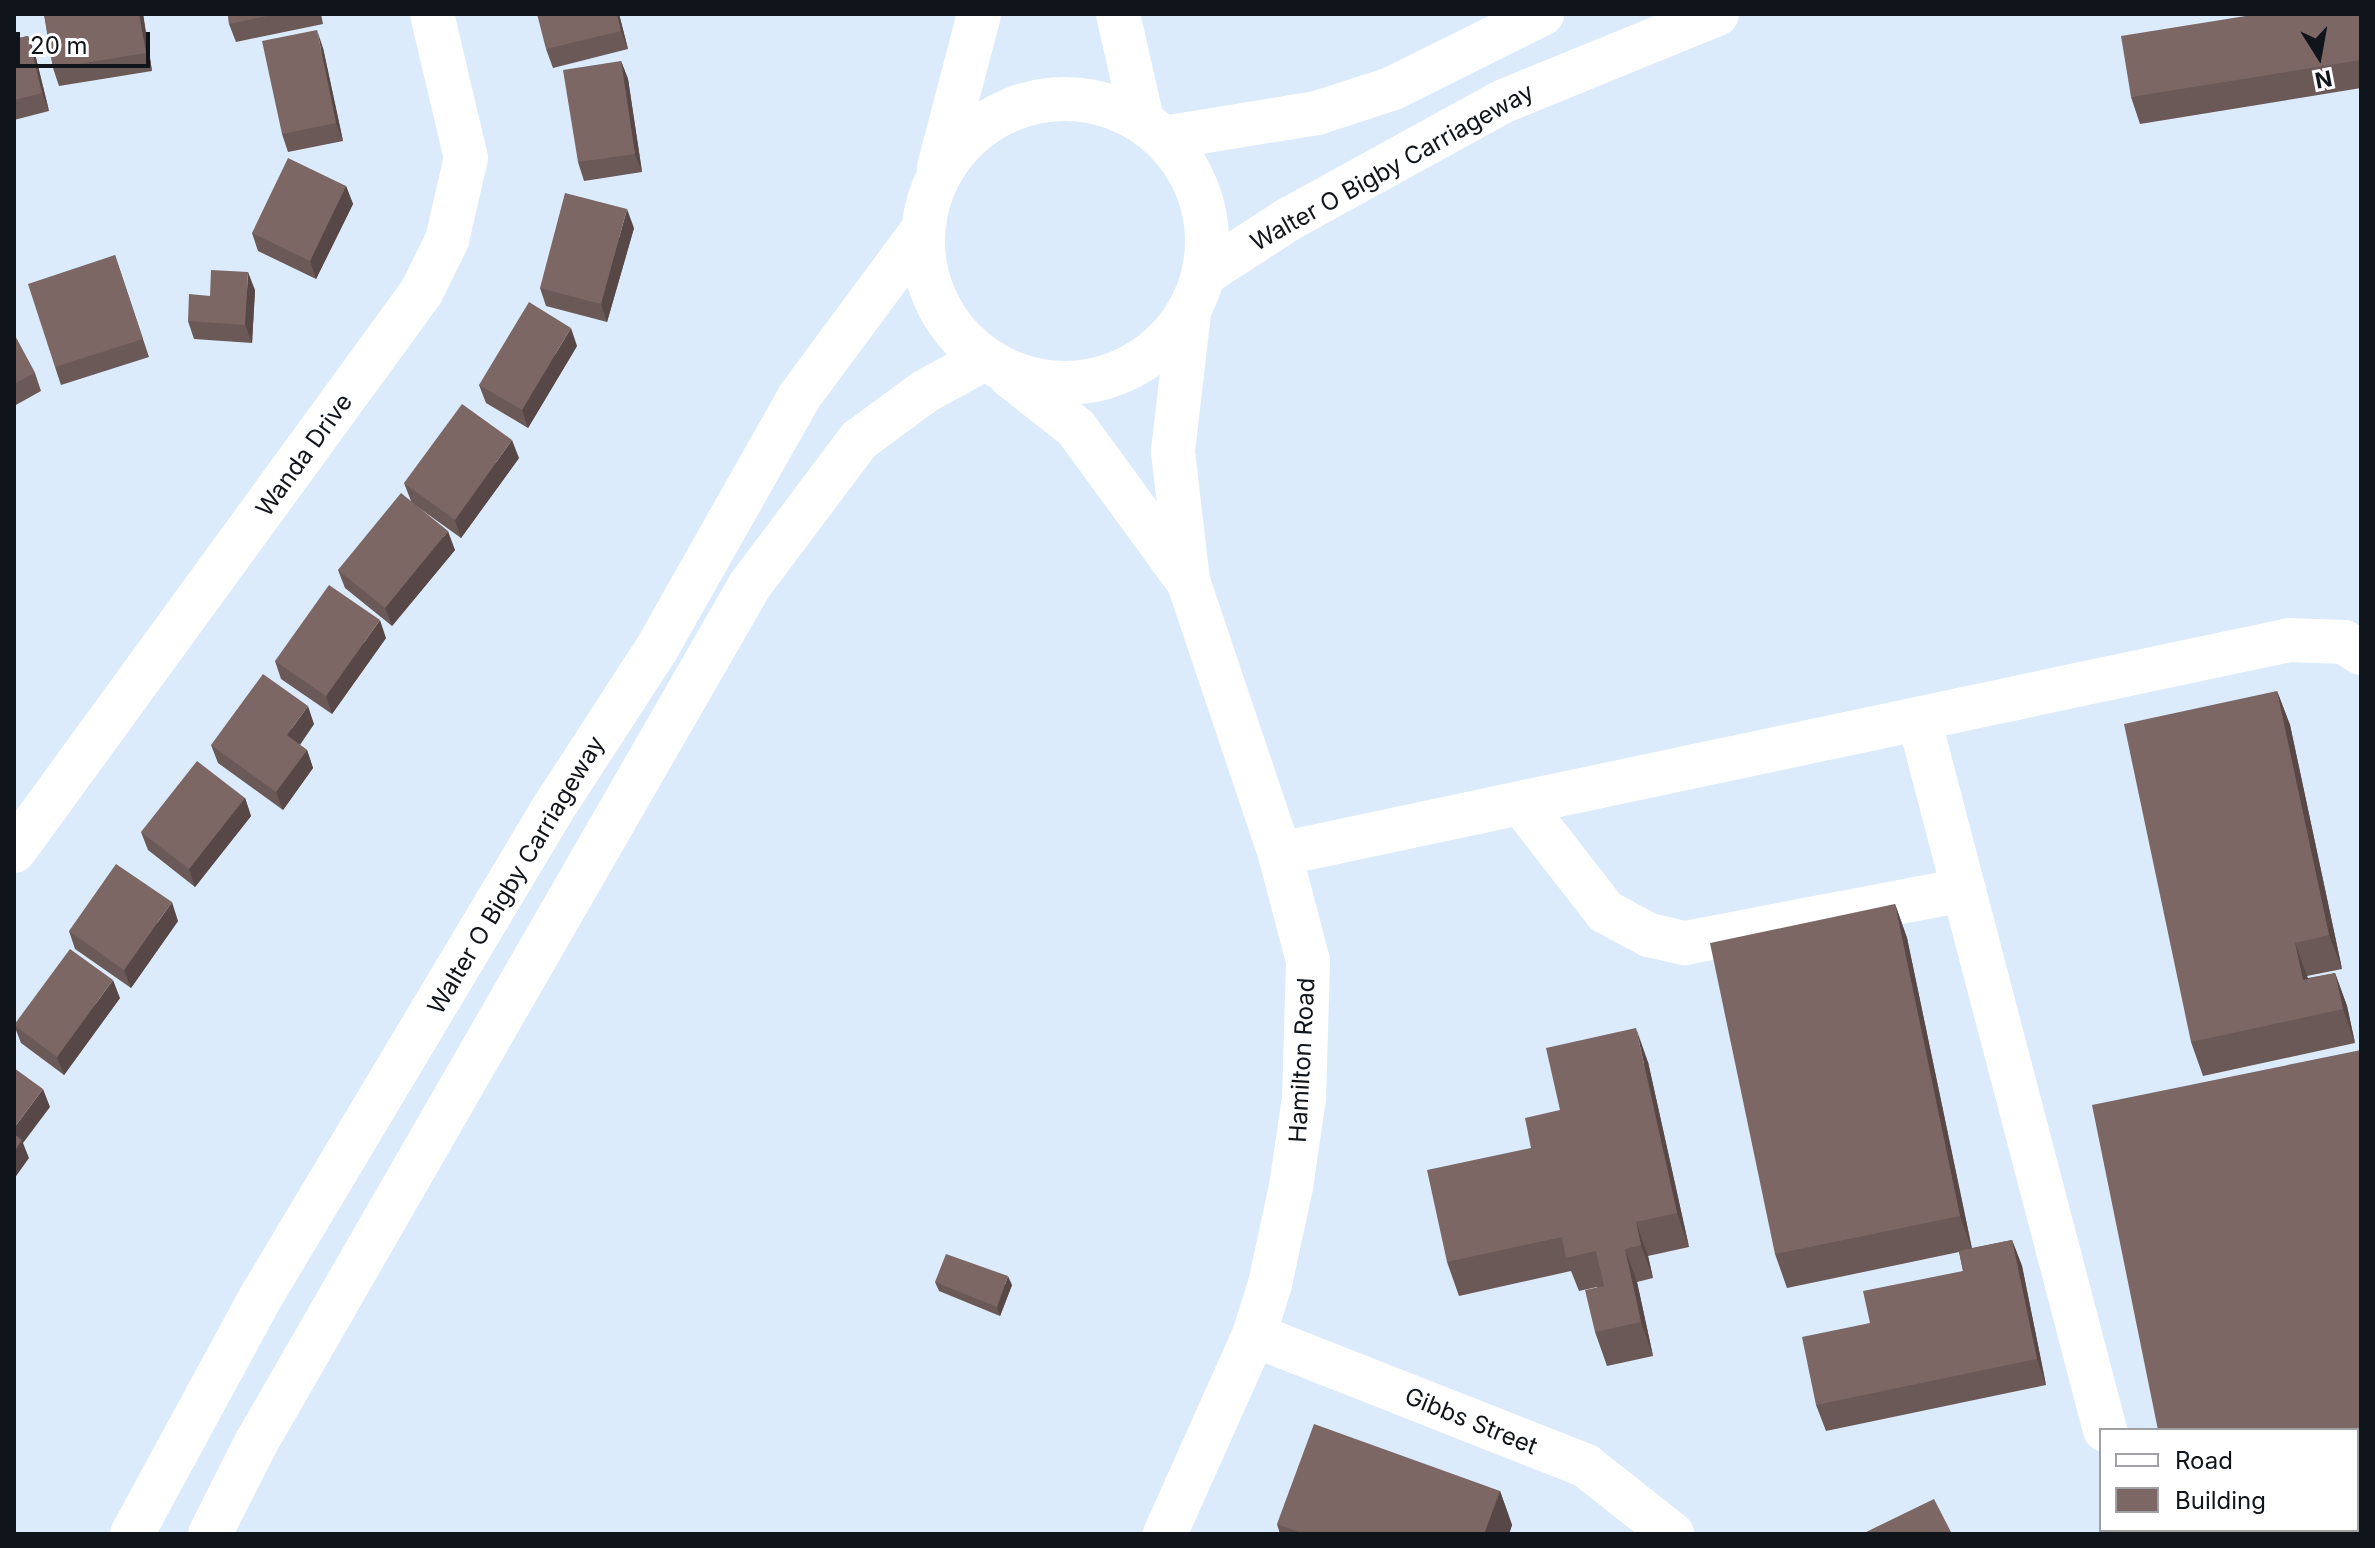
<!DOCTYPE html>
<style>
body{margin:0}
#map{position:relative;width:2375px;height:1548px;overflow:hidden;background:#dbebfb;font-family:Inter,sans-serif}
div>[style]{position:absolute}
.minor>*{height:44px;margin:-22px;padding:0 22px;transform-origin:22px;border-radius:22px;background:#fff}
.minor>.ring{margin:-22px;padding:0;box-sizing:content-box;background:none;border:44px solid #fff;border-radius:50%}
.wall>*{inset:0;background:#6b5957}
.shaded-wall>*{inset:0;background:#574847}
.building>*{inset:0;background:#7c6765}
span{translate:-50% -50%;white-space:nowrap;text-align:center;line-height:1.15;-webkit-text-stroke:6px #fff;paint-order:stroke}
.street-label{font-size:24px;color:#10151b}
.frame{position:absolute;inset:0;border:16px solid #10151b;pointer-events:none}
.legend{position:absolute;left:2099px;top:1428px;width:260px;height:104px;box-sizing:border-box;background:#fff;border:2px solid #9fa1a4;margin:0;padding:10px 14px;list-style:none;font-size:24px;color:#10151b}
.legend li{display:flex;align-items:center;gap:16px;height:40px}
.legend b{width:40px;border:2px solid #9fa1a4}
.north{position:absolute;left:2279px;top:16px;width:80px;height:80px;-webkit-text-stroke:6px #fff;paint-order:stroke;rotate:169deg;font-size:22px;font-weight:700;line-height:32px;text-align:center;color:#10151b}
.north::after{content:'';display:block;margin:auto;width:28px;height:36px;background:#10151b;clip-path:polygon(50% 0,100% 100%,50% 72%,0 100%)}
.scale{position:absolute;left:16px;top:32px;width:134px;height:36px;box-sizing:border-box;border:4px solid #10151b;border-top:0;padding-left:10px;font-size:24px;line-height:28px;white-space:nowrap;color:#10151b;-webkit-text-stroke:6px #fff;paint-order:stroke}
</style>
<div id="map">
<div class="minor">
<div style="left:1118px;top:14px;width:109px;rotate:77.2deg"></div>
<div class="ring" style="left:923px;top:99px;width:240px;height:240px"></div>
<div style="left:1164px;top:138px;width:155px;rotate:-9.3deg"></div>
<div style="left:1317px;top:113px;width:78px;rotate:-18deg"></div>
<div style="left:1391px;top:89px;width:169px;rotate:-26.4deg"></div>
<div style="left:939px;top:167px;width:158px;rotate:-75.3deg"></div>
<div style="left:1204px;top:274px;width:101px;rotate:-32.9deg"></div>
<div style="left:1289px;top:219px;width:245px;rotate:-28.8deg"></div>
<div style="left:1504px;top:101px;width:230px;rotate:-22.2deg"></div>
<div style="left:1010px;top:376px;width:84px;rotate:38.2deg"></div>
<div style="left:1076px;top:428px;width:183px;rotate:53.9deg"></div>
<div style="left:1919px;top:719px;width:735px;rotate:75.34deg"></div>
<div style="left:1521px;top:803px;width:138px;rotate:52.1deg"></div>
<div style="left:1606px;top:912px;width:49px;rotate:28.1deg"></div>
<div style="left:1649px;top:935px;width:37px;rotate:13deg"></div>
<div style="left:1685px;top:943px;width:284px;rotate:-10.8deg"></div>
<div style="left:14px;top:851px;width:693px;rotate:-53.92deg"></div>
<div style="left:422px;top:291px;width:57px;rotate:-63.9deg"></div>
<div style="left:447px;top:240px;width:84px;rotate:-77deg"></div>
<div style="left:466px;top:158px;width:148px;rotate:-103.3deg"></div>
<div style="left:1280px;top:854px;width:1031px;rotate:-11.97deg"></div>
<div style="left:2289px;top:640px;width:55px;rotate:2.1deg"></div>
<div style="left:2344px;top:642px;width:20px;rotate:33deg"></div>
<div style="left:1254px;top:1335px;width:357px;rotate:21.5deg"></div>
<div style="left:1586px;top:1466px;width:110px;rotate:38.3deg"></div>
<div style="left:2131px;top:1530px;width:4px;rotate:76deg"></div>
<div style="left:132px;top:1534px;width:272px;rotate:-61.5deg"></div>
<div style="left:262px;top:1295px;width:565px;rotate:-59.12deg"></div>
<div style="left:552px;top:810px;width:191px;rotate:-57deg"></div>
<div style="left:656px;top:650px;width:291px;rotate:-60.5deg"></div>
<div style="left:799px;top:397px;width:207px;rotate:-53.5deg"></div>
<div style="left:210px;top:1534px;width:102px;rotate:-63.2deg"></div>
<div style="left:256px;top:1443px;width:990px;rotate:-60.07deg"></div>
<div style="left:750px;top:585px;width:181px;rotate:-53.1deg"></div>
<div style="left:859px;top:440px;width:81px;rotate:-36.4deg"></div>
<div style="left:924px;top:392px;width:68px;rotate:-28.8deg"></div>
<div style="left:1165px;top:1534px;width:218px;rotate:-65.9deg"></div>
<div style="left:1254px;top:1335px;width:53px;rotate:-72.6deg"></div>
<div style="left:1270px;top:1284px;width:99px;rotate:-77.8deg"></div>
<div style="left:1291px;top:1187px;width:90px;rotate:-81.7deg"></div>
<div style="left:1304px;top:1098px;width:137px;rotate:-88.3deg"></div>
<div style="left:1308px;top:961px;width:111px;rotate:-104.7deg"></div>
<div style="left:1280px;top:854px;width:288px;rotate:-108.6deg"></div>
<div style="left:1188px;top:581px;width:131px;rotate:-96.6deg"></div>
<div style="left:1173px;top:451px;width:139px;rotate:-83.4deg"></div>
</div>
<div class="wall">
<div style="clip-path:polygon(44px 14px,143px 14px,152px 71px,59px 86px,53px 68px)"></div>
<div style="clip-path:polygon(228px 14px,321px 14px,323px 24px,236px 42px,229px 24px)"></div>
<div style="clip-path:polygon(619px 14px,628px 49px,553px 68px,546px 49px)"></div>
<div style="clip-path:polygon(2361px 14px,2361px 88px,2140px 124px,2131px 97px)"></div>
<div style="clip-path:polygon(28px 36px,35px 54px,49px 111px,14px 120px,14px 39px)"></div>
<div style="clip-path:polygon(323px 48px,343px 141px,288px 152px,282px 134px)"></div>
<div style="clip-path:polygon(621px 61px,628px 79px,642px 172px,584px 181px,578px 162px)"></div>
<div style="clip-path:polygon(346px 186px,353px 204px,316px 279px,258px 251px,252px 233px)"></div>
<div style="clip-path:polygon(634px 228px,607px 322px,546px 306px,540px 288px)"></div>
<div style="clip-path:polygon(115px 255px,149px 357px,61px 385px,55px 367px)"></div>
<div style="clip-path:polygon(255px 290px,252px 343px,194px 339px,188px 321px,210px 296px)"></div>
<div style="clip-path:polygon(14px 334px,35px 373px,41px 391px,14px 406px)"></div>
<div style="clip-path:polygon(577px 346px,528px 428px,486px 403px,479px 385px)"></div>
<div style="clip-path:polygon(519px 458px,461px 538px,415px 505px,455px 550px,392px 626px,345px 588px,338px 570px,411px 501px,404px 483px)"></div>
<div style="clip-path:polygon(386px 638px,332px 714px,281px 679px,275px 661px)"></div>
<div style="clip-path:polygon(2277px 691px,2290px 725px,2342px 969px,2307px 976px,2308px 978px,2335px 973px,2347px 1006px,2355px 1043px,2203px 1076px,2191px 1042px)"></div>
<div style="clip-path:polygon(314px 724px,300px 745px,307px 750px,313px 768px,283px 810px,218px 763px,211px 745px)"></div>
<div style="clip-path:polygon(245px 798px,251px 816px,195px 887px,148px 850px,141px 832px)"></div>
<div style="clip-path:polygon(1895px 904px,1907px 938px,1972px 1248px,2012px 1240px,2022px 1266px,2046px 1385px,1826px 1431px,1816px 1405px,1870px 1323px,1963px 1271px,1959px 1252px,1787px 1288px,1775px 1254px)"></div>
<div style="clip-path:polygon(178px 921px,131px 988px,75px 949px,69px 931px)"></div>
<div style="clip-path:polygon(120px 998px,64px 1075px,21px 1043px,14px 1025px)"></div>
<div style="clip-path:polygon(2361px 1050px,2361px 1534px,2180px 1534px,2179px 1530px,2357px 1530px)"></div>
<div style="clip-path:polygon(1648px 1062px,1689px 1247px,1648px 1256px,1653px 1278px,1637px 1282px,1653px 1356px,1607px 1366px,1595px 1332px,1597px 1287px,1579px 1291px,1571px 1271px,1459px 1296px,1447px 1262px,1531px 1148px,1560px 1110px)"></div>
<div style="clip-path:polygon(935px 1282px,1012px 1285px,1000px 1316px,939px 1291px)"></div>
<div style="clip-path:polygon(1500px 1491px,1512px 1525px,1509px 1534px,1280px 1534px,1277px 1524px)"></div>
</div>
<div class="shaded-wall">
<div style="clip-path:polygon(139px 14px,143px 14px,152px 71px,146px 53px)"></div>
<div style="clip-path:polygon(617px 14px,619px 14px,628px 49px,621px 31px)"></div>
<div style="clip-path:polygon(317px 30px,323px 48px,343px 141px,336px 123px)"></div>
<div style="clip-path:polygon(28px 36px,35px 54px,49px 111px,42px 93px)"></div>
<div style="clip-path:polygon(621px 61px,628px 79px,642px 172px,635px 154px)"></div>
<div style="clip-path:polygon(346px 186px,353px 204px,316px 279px,310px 261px)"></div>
<div style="clip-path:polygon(627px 209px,634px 228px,607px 322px,601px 304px)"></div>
<div style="clip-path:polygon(248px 272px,255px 290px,252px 343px,245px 325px)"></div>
<div style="clip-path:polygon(571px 328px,577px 346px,528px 428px,522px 410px)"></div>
<div style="clip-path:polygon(512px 440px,519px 458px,461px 538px,455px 520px)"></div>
<div style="clip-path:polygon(448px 531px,455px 550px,392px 626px,385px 608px)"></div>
<div style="clip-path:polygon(380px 620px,386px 638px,332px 714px,326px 696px)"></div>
<div style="clip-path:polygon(2277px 691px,2290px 725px,2342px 969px,2329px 935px)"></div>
<div style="clip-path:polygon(308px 706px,314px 724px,293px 754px,287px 735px)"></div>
<div style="clip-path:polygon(307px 750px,313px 768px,283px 810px,276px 792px)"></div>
<div style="clip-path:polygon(245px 798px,251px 816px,195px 887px,189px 869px)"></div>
<div style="clip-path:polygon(172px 902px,178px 921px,131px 988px,124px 970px)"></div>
<div style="clip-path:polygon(1895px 904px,1907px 938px,1972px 1250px,1960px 1216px)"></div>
<div style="clip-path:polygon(2295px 943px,2307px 976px,2315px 1013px,2303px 980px)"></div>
<div style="clip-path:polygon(2335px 973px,2347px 1006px,2355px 1043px,2343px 1009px)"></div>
<div style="clip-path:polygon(113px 980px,120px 998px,64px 1075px,57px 1057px)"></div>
<div style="clip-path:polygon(1636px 1028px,1648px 1062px,1689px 1247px,1677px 1213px)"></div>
<div style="clip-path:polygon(43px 1089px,50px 1107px,23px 1143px,29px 1158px,14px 1179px,14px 1128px)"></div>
<div style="clip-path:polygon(1636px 1222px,1648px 1256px,1653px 1278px,1641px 1245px)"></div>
<div style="clip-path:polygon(2012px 1240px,2022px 1266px,2046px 1385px,2037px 1359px)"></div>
<div style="clip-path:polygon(1625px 1249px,1637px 1282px,1653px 1356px,1641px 1322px)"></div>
<div style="clip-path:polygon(1008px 1276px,1012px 1285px,1000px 1316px,997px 1307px)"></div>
<div style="clip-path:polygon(1500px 1491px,1512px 1525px,1509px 1534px,1484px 1534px)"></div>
</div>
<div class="building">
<div style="clip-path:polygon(44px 14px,139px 14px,146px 53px,53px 68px)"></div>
<div style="clip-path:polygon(228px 14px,277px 14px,229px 24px)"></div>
<div style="clip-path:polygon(537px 14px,617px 14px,621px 31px,546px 49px)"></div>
<div style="clip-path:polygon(2258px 14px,2361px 14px,2361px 60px,2131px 97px,2121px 36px)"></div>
<div style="clip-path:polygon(317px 30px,336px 123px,282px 134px,262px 41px)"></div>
<div style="clip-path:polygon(28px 36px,42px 93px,14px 100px,14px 39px)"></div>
<div style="clip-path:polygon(621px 61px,635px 154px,578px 162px,563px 70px)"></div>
<div style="clip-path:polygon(288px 158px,346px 186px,310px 261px,252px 233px)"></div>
<div style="clip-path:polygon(565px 193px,627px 209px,601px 304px,540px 288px)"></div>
<div style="clip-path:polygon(115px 255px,143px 339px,55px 367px,28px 284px)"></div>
<div style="clip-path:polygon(211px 270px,248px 272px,245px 325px,188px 321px,189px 294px,210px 296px)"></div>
<div style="clip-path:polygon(529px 302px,571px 328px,522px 410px,479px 385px)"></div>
<div style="clip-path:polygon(14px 334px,35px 373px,14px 384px)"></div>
<div style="clip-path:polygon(462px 404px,512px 440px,455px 520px,404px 483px)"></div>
<div style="clip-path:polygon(401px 493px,448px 531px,385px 608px,338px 570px)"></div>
<div style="clip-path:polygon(329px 585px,380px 620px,326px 696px,275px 661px)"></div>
<div style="clip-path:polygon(263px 674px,308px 706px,287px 735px,307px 750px,276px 792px,211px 745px)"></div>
<div style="clip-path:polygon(2277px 691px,2329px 935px,2295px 943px,2303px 980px,2335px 973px,2343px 1009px,2191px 1042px,2124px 724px)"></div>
<div style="clip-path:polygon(197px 761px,245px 798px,189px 869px,141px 832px)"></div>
<div style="clip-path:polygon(116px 864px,172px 902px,124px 970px,69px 931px)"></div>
<div style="clip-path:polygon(1895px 904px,1960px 1216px,1775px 1254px,1710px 943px)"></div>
<div style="clip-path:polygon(70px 949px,113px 980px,57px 1057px,14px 1025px)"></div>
<div style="clip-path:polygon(1636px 1028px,1677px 1213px,1636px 1222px,1641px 1245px,1625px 1249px,1641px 1322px,1595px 1332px,1585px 1290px,1604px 1286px,1596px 1251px,1566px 1258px,1562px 1237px,1447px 1262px,1427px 1170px,1531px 1148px,1525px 1118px,1560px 1110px,1546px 1048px)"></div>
<div style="clip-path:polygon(2361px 1050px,2361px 1526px,2357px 1527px,2357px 1430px,2158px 1430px,2092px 1105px)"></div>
<div style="clip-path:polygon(14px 1068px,43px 1089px,14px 1128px)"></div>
<div style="clip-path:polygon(14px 1134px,22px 1140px,14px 1152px)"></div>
<div style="clip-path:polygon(2012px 1240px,2037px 1359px,1816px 1405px,1802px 1337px,1870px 1323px,1863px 1291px,1963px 1271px,1959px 1251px)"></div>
<div style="clip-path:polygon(946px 1254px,1008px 1276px,997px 1307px,935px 1282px)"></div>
<div style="clip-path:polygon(1314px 1424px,1500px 1491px,1484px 1534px,1304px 1534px,1277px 1524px)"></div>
<div style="clip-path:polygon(1934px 1499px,1952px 1534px,1862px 1534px)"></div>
<div style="clip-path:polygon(2179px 1530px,2341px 1530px,2321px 1534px,2180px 1534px)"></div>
</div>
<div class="street-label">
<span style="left:1392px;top:167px;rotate:-29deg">Walter O Bigby Carriageway</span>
<span style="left:304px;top:455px;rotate:-54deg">Wanda Drive</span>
<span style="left:516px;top:875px;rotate:-59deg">Walter O Bigby Carriageway</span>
<span style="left:1302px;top:1060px;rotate:-87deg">Hamilton Road</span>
<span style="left:1471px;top:1421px;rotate:22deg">Gibbs Street</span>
</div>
<div class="frame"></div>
<ul class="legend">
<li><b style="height:10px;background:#fff"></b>Road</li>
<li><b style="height:22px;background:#7c6765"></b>Building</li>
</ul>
<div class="north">N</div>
<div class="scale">20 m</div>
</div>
